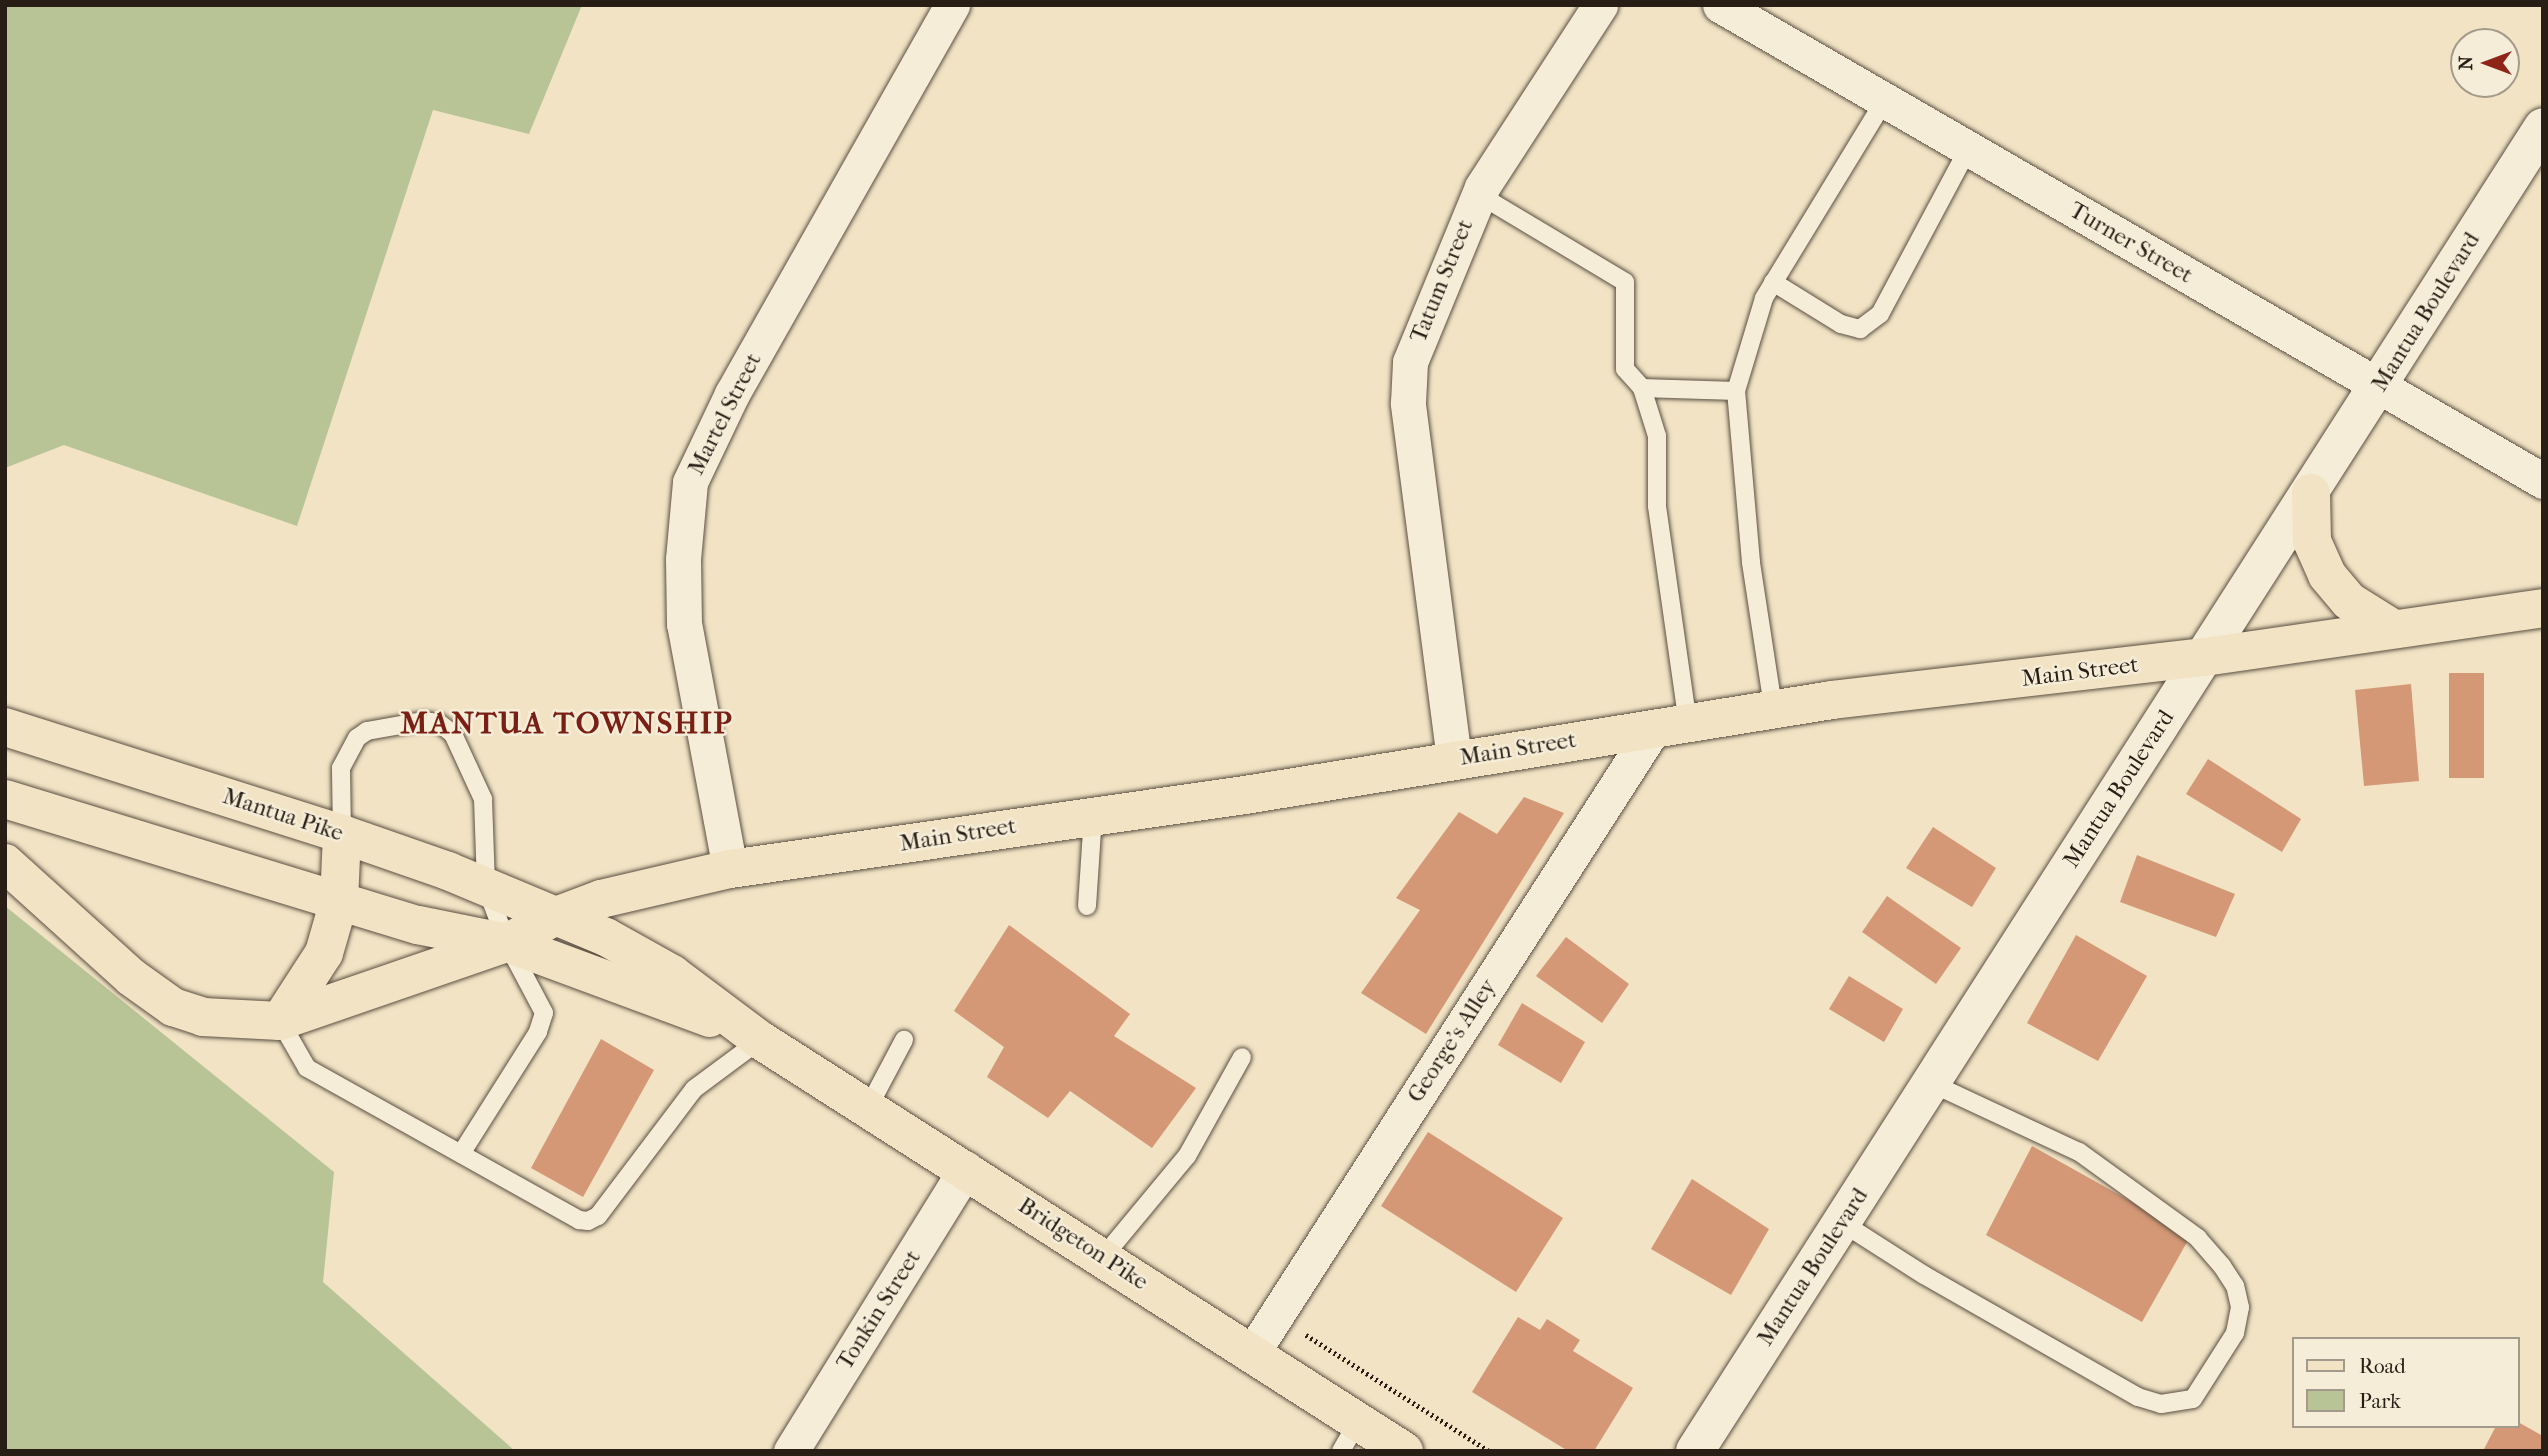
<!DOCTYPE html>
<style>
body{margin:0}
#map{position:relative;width:2548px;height:1456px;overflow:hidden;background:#f1e3c4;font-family:"IM FELL French Canon",serif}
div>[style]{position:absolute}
.green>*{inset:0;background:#b8c495}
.building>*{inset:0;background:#d49876}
.path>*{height:4.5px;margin-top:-2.25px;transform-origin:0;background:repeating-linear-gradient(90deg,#291e16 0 2px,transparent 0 5.5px)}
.roads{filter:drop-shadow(0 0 2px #5b4f42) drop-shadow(0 0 2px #5b4f42)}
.lane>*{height:18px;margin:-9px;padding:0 9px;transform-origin:9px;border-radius:9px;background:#f6edd9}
.street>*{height:35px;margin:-17.5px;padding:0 17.5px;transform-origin:17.5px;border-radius:17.5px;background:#f6edd9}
.secondary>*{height:38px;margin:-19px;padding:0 19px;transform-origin:19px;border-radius:19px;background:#f6edd9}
.primary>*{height:38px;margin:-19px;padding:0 19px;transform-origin:19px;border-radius:19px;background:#f1e3c4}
span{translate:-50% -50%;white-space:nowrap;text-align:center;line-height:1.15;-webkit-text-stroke:5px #f6edd9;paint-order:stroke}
.street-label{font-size:23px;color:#291e16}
.district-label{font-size:30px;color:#7a1f14;font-weight:700;letter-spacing:2px}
.frame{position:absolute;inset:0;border:7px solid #291e16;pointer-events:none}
.legend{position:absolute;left:2292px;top:1337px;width:228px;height:91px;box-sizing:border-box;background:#f6edd9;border:2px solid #a49a8b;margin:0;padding:9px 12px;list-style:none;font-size:21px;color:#291e16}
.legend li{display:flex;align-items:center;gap:14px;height:35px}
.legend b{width:35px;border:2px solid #a49a8b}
.north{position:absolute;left:2450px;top:28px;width:70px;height:70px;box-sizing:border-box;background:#f6edd9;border:2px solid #a49a8b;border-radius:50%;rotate:270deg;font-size:19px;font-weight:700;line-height:28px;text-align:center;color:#291e16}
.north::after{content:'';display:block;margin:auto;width:24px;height:32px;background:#8f2418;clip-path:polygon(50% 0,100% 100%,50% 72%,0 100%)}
</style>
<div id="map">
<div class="green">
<div style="clip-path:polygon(5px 5px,582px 5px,529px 134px,433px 110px,297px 526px,64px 445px,5px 468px)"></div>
<div style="clip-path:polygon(5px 906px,334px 1172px,323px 1282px,515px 1451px,5px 1451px)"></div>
</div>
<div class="building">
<div style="clip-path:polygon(2449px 673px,2484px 673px,2484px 778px,2449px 778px)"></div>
<div style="clip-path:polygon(2411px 684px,2419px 781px,2364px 786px,2355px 690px)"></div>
<div style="clip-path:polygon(2208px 759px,2301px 819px,2282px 852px,2186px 794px)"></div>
<div style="clip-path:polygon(1524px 797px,1564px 813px,1426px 1034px,1361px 993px,1420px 910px,1396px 898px,1459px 812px,1497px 834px)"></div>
<div style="clip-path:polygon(1933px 827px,1996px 868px,1972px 907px,1906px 868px)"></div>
<div style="clip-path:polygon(2137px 855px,2235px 894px,2216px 937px,2120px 902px)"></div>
<div style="clip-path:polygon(1887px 896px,1961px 948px,1936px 984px,1862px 932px)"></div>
<div style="clip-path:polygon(1009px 925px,1130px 1014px,1114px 1036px,1196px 1088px,1152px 1148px,1070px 1091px,1048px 1118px,987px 1077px,1004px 1047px,954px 1011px)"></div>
<div style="clip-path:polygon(2076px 935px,2147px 976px,2098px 1061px,2027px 1023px)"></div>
<div style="clip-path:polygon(1566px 937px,1629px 984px,1602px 1023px,1536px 976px)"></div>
<div style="clip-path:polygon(1849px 976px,1903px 1009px,1884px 1042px,1829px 1009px)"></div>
<div style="clip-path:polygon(1522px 1003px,1585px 1042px,1561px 1083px,1498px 1045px)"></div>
<div style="clip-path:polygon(601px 1039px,654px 1070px,583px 1197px,531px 1168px)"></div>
<div style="clip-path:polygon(1428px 1132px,1563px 1218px,1516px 1292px,1381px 1206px)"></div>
<div style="clip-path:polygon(2032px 1146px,2191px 1235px,2142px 1322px,1986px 1235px)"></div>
<div style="clip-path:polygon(1692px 1179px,1769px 1229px,1731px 1295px,1651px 1249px)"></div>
<div style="clip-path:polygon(1518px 1317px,1540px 1330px,1547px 1319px,1580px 1340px,1573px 1351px,1633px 1388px,1594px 1451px,1568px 1451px,1472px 1392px)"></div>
<div style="clip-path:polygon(2518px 1422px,2543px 1436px,2543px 1451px,2483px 1451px,2496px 1426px,2518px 1426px)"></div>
</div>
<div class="path">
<div style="left:1306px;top:1335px;width:217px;rotate:32.4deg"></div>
</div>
<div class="roads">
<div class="lane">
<div style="left:1478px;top:194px;width:171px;rotate:30.9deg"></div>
<div style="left:1625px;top:282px;width:87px;rotate:90deg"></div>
<div style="left:1625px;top:369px;width:25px;rotate:48deg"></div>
<div style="left:1773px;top:282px;width:80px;rotate:31.7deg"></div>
<div style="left:1841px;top:324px;width:20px;rotate:15deg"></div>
<div style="left:1860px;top:329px;width:25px;rotate:-37deg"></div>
<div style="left:1880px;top:314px;width:187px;rotate:-61.9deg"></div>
<div style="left:1774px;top:713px;width:153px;rotate:-98.7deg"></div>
<div style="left:1751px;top:562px;width:172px;rotate:-95deg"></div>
<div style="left:1736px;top:391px;width:97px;rotate:-73.2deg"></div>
<div style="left:1764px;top:298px;width:232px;rotate:-58.6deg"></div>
<div style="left:1688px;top:724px;width:220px;rotate:-98.1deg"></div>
<div style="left:1657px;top:506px;width:70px;rotate:-90deg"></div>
<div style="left:1657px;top:436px;width:50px;rotate:-107.4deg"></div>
<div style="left:1642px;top:388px;width:94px;rotate:1.8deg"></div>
<div style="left:342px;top:834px;width:66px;rotate:-90.9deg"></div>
<div style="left:341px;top:768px;width:34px;rotate:-62deg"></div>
<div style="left:357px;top:738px;width:12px;rotate:-35deg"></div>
<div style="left:367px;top:731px;width:58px;rotate:-10deg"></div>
<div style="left:424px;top:721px;width:15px;rotate:8deg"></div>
<div style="left:439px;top:723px;width:18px;rotate:38deg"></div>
<div style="left:453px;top:734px;width:72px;rotate:65.2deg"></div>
<div style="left:483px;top:799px;width:88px;rotate:88deg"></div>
<div style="left:486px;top:887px;width:60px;rotate:69.4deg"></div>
<div style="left:507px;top:943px;width:79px;rotate:62.1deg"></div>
<div style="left:544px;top:1013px;width:20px;rotate:108deg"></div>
<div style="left:538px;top:1032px;width:144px;rotate:122.3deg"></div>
<div style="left:1087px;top:906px;width:91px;rotate:-86.2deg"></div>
<div style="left:280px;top:1021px;width:54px;rotate:60.1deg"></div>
<div style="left:307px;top:1068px;width:312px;rotate:29.2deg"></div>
<div style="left:579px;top:1220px;width:9px;rotate:6deg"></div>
<div style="left:588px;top:1221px;width:11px;rotate:-27deg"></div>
<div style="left:598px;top:1216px;width:159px;rotate:-52.9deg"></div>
<div style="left:694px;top:1089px;width:82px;rotate:-36.6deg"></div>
<div style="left:869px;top:1106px;width:75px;rotate:-62.1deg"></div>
<div style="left:1841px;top:1222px;width:98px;rotate:32.6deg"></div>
<div style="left:1924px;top:1275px;width:246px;rotate:29.7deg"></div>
<div style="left:2138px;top:1397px;width:24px;rotate:17deg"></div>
<div style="left:2161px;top:1404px;width:32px;rotate:-9deg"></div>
<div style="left:2193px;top:1399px;width:78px;rotate:-57.5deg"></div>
<div style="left:2235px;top:1333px;width:26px;rotate:-79deg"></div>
<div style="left:2240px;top:1307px;width:22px;rotate:-103deg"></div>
<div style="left:2235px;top:1286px;width:24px;rotate:-123deg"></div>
<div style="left:2222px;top:1266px;width:37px;rotate:-131deg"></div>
<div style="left:2198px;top:1238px;width:147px;rotate:-144.1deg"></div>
<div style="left:2079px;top:1152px;width:163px;rotate:-155deg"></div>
<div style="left:1103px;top:1257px;width:131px;rotate:-50.3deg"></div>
<div style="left:1187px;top:1156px;width:113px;rotate:-60.9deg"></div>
<div style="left:1341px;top:1451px;width:34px;rotate:-60deg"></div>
</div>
<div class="street">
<div style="left:1720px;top:5px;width:951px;rotate:30.04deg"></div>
<div style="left:1454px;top:759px;width:359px;rotate:-97.4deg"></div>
<div style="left:1408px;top:403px;width:41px;rotate:-87.2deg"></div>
<div style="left:1410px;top:362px;width:189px;rotate:-67.6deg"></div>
<div style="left:1482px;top:187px;width:217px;rotate:-57deg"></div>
<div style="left:730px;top:869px;width:249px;rotate:-100.6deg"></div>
<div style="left:684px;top:624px;width:65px;rotate:-90.9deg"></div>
<div style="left:683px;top:559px;width:77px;rotate:-84.8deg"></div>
<div style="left:690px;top:482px;width:98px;rotate:-64.5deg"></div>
<div style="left:732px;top:394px;width:447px;rotate:-60.5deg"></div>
<div style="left:1252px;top:1353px;width:742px;rotate:-57.27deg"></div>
<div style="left:791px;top:1451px;width:332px;rotate:-58.2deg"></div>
</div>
<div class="secondary">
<div style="left:1695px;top:1451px;width:1572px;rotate:-57.36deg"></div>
</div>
<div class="primary">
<div style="left:2311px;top:493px;width:48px;rotate:88.8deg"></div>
<div style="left:2312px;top:541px;width:37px;rotate:66deg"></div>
<div style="left:2327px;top:575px;width:34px;rotate:50deg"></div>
<div style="left:2349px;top:601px;width:51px;rotate:32.1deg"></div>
<div style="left:5px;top:727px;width:354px;rotate:17.6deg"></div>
<div style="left:342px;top:834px;width:112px;rotate:19.2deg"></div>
<div style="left:448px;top:871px;width:171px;rotate:22.7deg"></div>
<div style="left:606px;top:937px;width:76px;rotate:29.3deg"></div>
<div style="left:672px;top:974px;width:110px;rotate:36.9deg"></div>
<div style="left:760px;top:1040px;width:764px;rotate:32.55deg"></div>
<div style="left:5px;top:799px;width:432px;rotate:17deg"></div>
<div style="left:418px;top:925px;width:91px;rotate:11.4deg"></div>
<div style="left:507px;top:943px;width:216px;rotate:20.3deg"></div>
<div style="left:5px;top:863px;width:170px;rotate:42.1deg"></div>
<div style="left:131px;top:977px;width:52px;rotate:35.5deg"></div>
<div style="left:173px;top:1007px;width:32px;rotate:18deg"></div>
<div style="left:203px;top:1017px;width:77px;rotate:3deg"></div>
<div style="left:280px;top:1021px;width:240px;rotate:-19deg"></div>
<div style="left:507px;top:943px;width:56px;rotate:-28.9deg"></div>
<div style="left:556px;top:916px;width:48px;rotate:-20.7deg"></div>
<div style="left:601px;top:899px;width:132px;rotate:-13.1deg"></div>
<div style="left:730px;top:869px;width:520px;rotate:-8.18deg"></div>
<div style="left:1245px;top:795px;width:595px;rotate:-9.19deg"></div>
<div style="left:1832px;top:700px;width:374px;rotate:-6.6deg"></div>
<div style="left:2204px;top:657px;width:343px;rotate:-8.2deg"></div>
<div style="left:280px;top:1021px;width:81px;rotate:-57.1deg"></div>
<div style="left:324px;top:953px;width:54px;rotate:-73.9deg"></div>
<div style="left:339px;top:901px;width:67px;rotate:-87.4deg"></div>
</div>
</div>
<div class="street-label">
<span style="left:2131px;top:243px;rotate:30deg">Turner Street</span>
<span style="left:1442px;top:281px;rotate:-68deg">Tatum Street</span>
<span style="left:2426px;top:312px;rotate:-58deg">Mantua Boulevard</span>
<span style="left:725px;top:414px;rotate:-63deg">Martel Street</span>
<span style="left:2080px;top:672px;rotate:-7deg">Main Street</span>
<span style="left:1518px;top:749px;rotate:-9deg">Main Street</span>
<span style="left:2119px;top:789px;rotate:-57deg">Mantua Boulevard</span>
<span style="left:283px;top:815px;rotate:18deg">Mantua Pike</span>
<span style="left:958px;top:835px;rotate:-9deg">Main Street</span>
<span style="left:1452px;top:1041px;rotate:-57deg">George's Alley</span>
<span style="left:1083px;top:1244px;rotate:33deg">Bridgeton Pike</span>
<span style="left:1813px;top:1267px;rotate:-57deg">Mantua Boulevard</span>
<span style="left:879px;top:1310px;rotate:-58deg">Tonkin Street</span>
</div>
<div class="district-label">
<span style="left:567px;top:724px">MANTUA TOWNSHIP</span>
</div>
<div class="frame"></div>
<ul class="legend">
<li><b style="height:9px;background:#f1e3c4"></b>Road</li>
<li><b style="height:19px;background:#b8c495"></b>Park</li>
</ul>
<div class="north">N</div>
</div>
